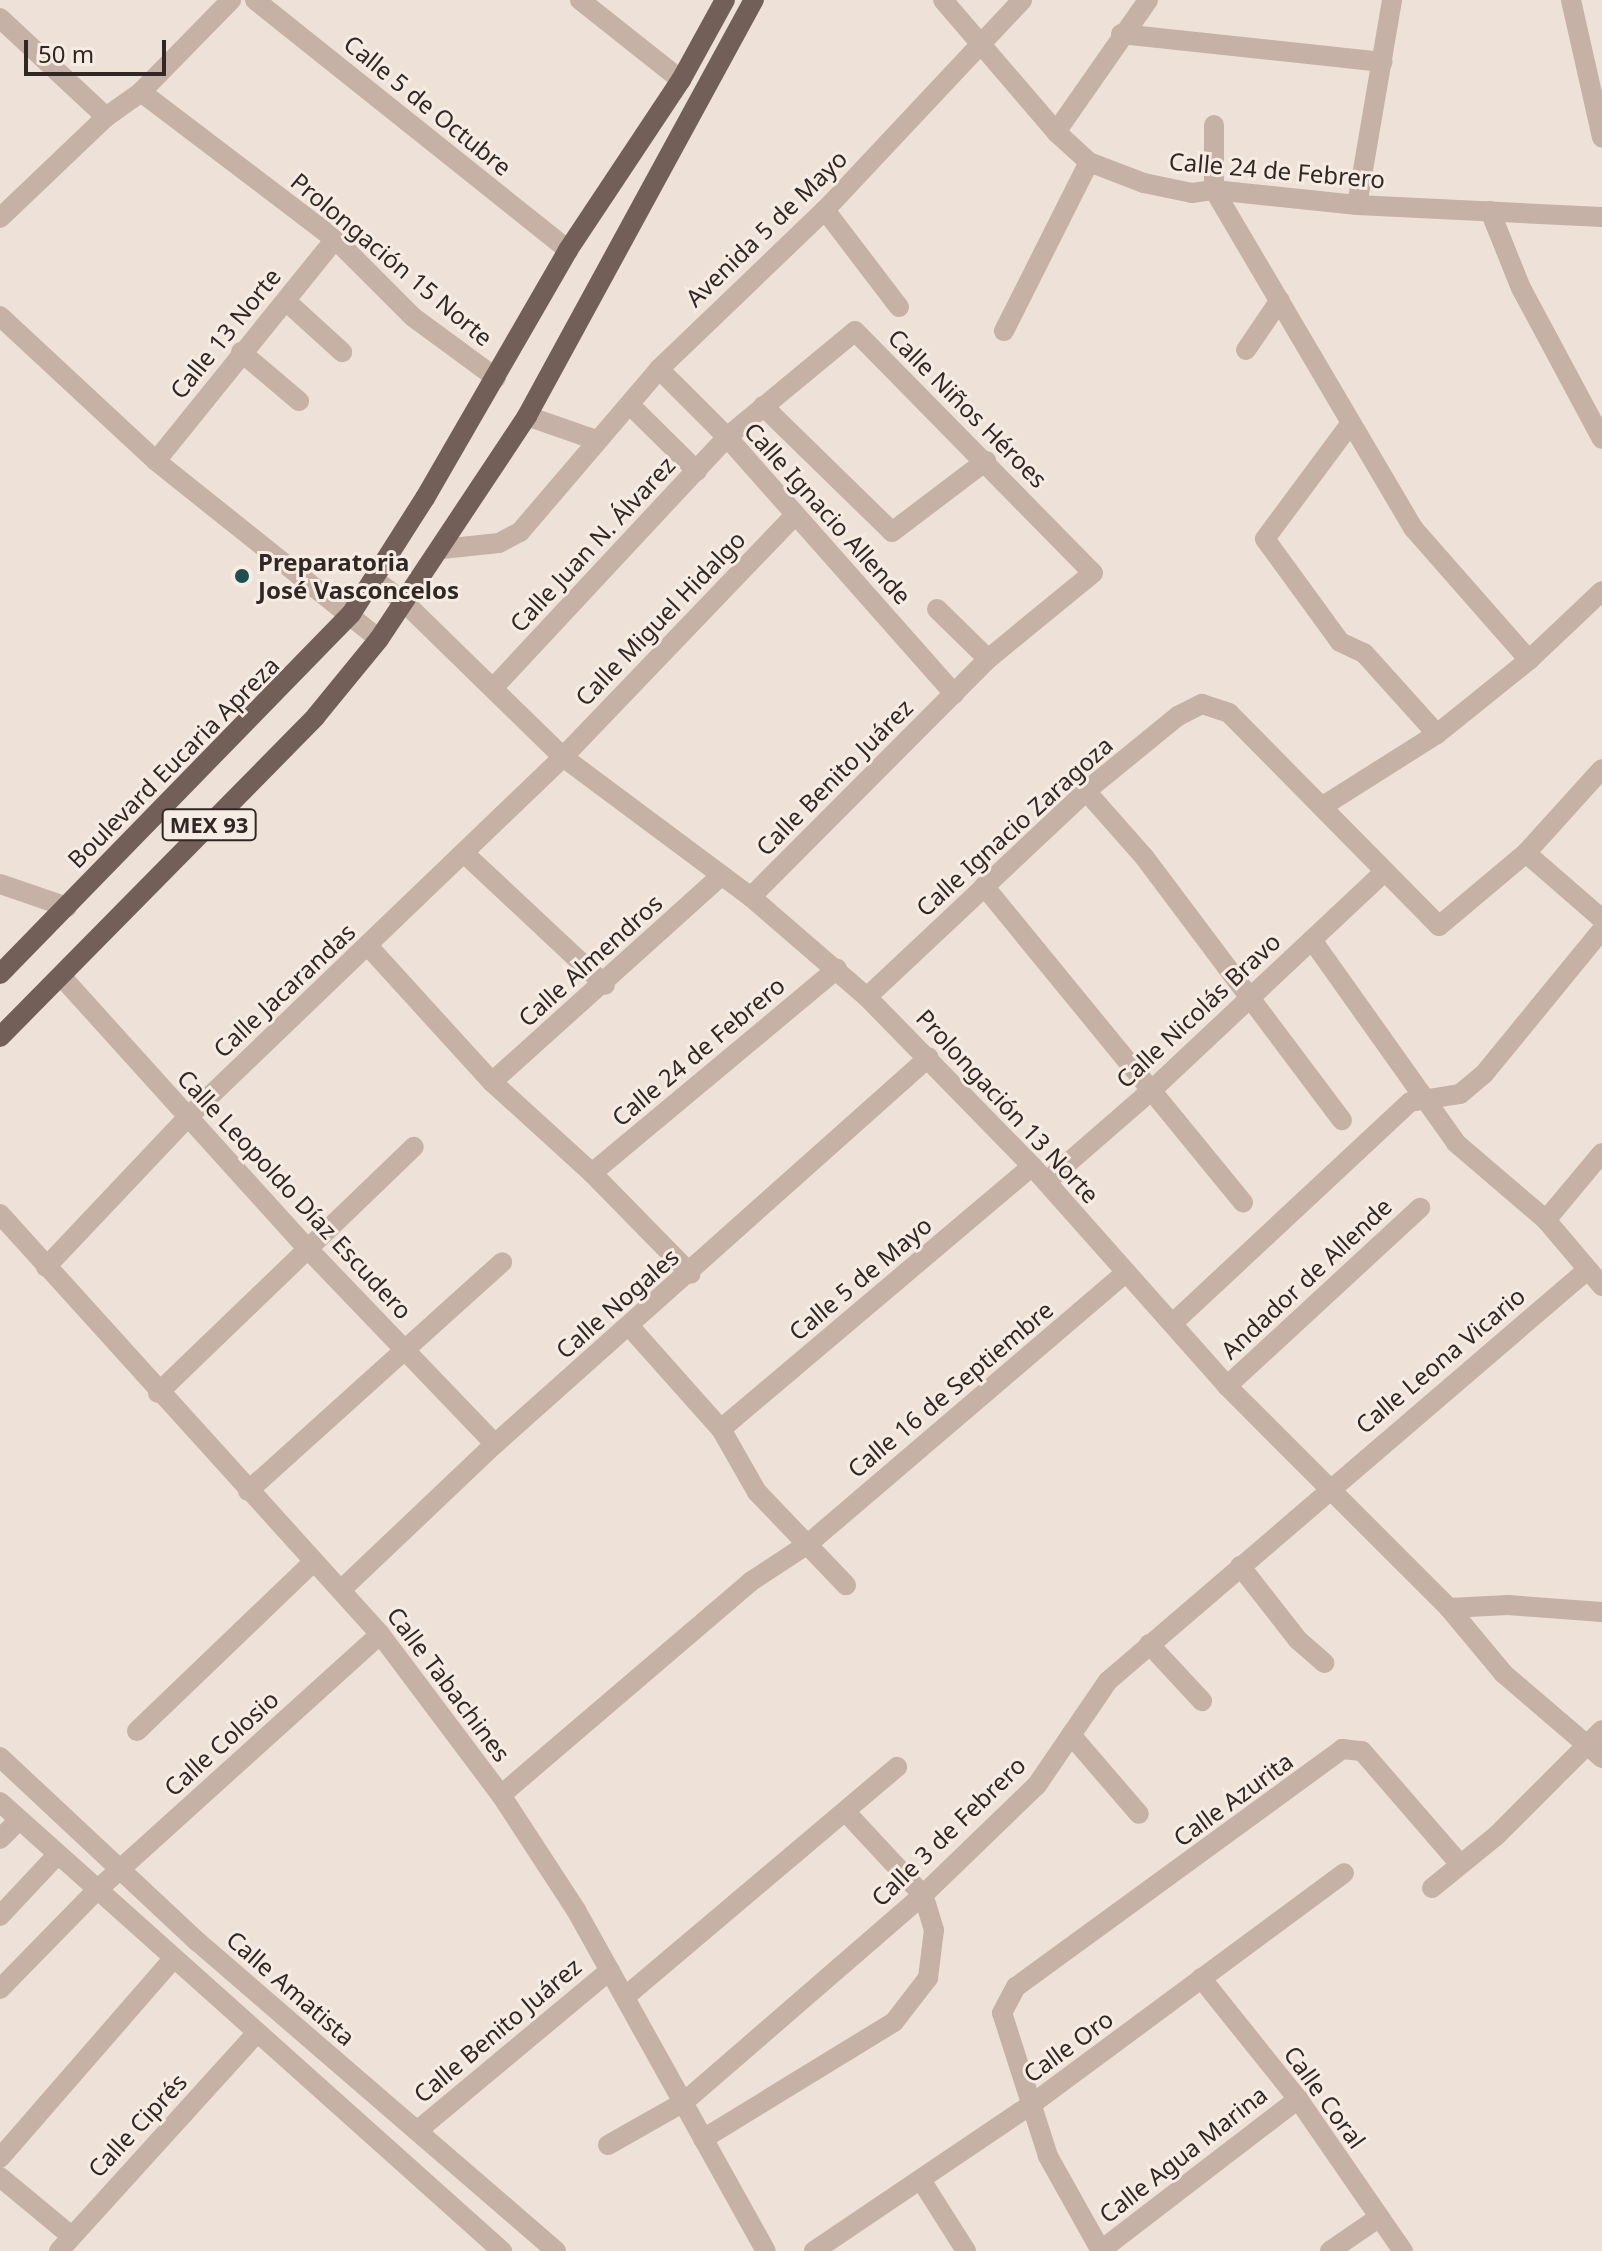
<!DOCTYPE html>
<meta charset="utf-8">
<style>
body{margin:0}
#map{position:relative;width:1602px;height:2251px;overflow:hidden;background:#eee2d8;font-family:"Noto Sans",sans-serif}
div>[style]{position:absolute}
.minor>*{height:20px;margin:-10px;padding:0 10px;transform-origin:10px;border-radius:10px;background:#c5b1a5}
.major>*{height:20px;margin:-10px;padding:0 10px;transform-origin:10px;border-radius:10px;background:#725f58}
.dots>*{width:22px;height:22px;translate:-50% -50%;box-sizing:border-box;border:4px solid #f6ece3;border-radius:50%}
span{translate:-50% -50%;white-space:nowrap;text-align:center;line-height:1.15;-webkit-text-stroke:6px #f6ece3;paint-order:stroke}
.shield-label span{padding:2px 6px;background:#f6ece3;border:2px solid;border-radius:6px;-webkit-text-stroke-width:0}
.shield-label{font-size:22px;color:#312826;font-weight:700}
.street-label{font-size:24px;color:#312826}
.poi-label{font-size:24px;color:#312826;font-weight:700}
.left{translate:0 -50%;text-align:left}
.scale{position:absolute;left:24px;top:40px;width:142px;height:36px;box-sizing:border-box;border:4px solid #312826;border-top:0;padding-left:10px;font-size:24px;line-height:28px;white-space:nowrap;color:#312826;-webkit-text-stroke:6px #f6ece3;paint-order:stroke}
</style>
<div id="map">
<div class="minor">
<div style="left:255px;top:0;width:401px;rotate:38.6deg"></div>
<div style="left:580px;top:0;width:129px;rotate:38.4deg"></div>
<div style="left:943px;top:0;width:174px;rotate:49.4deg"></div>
<div style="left:1056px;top:132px;width:45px;rotate:42.3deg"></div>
<div style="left:1089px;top:162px;width:59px;rotate:20.9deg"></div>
<div style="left:1144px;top:183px;width:49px;rotate:11.8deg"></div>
<div style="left:1192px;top:193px;width:22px;rotate:-8deg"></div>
<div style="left:1214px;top:190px;width:144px;rotate:6deg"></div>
<div style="left:1357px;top:205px;width:245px;rotate:2.8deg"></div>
<div style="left:1571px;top:0;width:141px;rotate:77.3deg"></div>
<div style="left:0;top:18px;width:145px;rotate:43deg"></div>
<div style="left:1121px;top:34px;width:263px;rotate:6.1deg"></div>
<div style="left:141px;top:92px;width:243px;rotate:37.2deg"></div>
<div style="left:335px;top:239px;width:110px;rotate:45deg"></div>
<div style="left:413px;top:317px;width:103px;rotate:36.3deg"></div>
<div style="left:1214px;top:125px;width:65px;rotate:90deg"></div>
<div style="left:1214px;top:190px;width:392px;rotate:59.5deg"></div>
<div style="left:1413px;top:528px;width:176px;rotate:48.7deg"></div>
<div style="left:1056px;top:132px;width:161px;rotate:-55.1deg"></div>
<div style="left:1357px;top:205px;width:208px;rotate:-80.3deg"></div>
<div style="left:825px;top:210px;width:122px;rotate:52.7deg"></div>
<div style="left:1490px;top:211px;width:83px;rotate:68.1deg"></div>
<div style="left:1521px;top:288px;width:171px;rotate:61.8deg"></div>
<div style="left:0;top:218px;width:146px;rotate:-43.6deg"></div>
<div style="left:106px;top:117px;width:43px;rotate:-35.5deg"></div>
<div style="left:141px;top:92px;width:129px;rotate:-45.6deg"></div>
<div style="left:286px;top:301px;width:76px;rotate:42.3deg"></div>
<div style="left:0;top:316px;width:213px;rotate:42.9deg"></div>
<div style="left:156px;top:461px;width:285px;rotate:38.6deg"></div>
<div style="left:1004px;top:331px;width:189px;rotate:-63.3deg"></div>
<div style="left:1246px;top:350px;width:60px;rotate:-55.8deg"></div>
<div style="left:241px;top:352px;width:76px;rotate:40.2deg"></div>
<div style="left:659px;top:369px;width:96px;rotate:45deg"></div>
<div style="left:727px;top:437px;width:343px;rotate:48.5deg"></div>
<div style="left:630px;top:405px;width:94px;rotate:44.6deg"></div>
<div style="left:763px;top:406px;width:180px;rotate:44.3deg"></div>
<div style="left:892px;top:532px;width:118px;rotate:-37.1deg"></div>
<div style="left:527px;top:416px;width:73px;rotate:19.2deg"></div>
<div style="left:1351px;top:423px;width:144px;rotate:126.6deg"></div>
<div style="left:1265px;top:539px;width:127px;rotate:53.9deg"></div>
<div style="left:1340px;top:642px;width:26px;rotate:25deg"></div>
<div style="left:1364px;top:653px;width:109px;rotate:48deg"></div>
<div style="left:156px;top:461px;width:285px;rotate:-51.1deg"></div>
<div style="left:442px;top:549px;width:57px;rotate:-6deg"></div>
<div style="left:499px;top:543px;width:24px;rotate:-28deg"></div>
<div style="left:520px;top:532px;width:214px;rotate:-49.5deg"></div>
<div style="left:659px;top:369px;width:230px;rotate:-43.8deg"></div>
<div style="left:825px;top:210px;width:288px;rotate:-46.8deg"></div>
<div style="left:375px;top:580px;width:35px;rotate:37deg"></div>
<div style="left:403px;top:601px;width:223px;rotate:44.3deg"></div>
<div style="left:563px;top:757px;width:234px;rotate:36.7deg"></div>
<div style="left:751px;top:897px;width:153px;rotate:40.8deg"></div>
<div style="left:867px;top:997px;width:236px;rotate:45.7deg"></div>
<div style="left:1032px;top:1166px;width:294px;rotate:48.4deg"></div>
<div style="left:1227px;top:1386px;width:314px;rotate:45deg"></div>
<div style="left:1449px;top:1608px;width:59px;rotate:-2.9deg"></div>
<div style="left:1508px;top:1605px;width:94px;rotate:4.3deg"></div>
<div style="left:937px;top:609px;width:71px;rotate:44.4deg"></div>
<div style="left:494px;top:687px;width:342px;rotate:-47deg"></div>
<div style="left:727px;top:437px;width:166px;rotate:-39.6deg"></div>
<div style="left:855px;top:331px;width:339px;rotate:45.5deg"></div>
<div style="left:1093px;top:573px;width:136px;rotate:140.7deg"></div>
<div style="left:988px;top:659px;width:336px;rotate:134.9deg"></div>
<div style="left:1086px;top:791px;width:89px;rotate:48.6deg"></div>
<div style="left:1145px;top:858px;width:328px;rotate:53.1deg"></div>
<div style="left:1323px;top:806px;width:135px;rotate:-32.3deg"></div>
<div style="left:1437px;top:734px;width:118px;rotate:-38.8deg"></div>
<div style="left:1529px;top:660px;width:100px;rotate:-43.4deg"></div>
<div style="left:464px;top:853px;width:193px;rotate:43.1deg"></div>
<div style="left:1526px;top:853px;width:101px;rotate:41deg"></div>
<div style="left:0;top:884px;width:71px;rotate:18.9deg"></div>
<div style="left:984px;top:886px;width:409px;rotate:50.7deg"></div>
<div style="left:1312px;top:940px;width:249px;rotate:54.6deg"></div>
<div style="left:1456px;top:1143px;width:118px;rotate:40.5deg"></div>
<div style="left:1546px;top:1220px;width:87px;rotate:49.7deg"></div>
<div style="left:369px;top:947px;width:183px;rotate:47.7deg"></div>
<div style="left:492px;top:1082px;width:135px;rotate:42.3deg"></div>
<div style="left:592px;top:1173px;width:141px;rotate:45.6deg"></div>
<div style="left:61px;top:976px;width:365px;rotate:47.9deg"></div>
<div style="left:306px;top:1247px;width:273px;rotate:46.2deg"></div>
<div style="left:867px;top:997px;width:301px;rotate:-43.2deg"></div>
<div style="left:1086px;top:791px;width:119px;rotate:-39.2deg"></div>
<div style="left:1178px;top:716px;width:27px;rotate:-27deg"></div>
<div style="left:1202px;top:704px;width:28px;rotate:18deg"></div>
<div style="left:1229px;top:713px;width:299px;rotate:45.4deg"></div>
<div style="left:1439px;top:926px;width:114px;rotate:-40deg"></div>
<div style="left:1526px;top:853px;width:113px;rotate:-47.9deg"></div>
<div style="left:492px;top:1082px;width:309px;rotate:-42deg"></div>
<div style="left:592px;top:1173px;width:319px;rotate:-39.8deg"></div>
<div style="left:1046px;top:1182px;width:142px;rotate:-41deg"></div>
<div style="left:1153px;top:1089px;width:316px;rotate:-43.2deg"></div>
<div style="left:0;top:1214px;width:566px;rotate:47.86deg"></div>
<div style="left:380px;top:1634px;width:201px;rotate:53.1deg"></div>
<div style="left:501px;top:1795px;width:137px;rotate:56.9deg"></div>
<div style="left:576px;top:1910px;width:390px;rotate:60.9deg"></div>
<div style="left:1546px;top:1220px;width:87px;rotate:-50.1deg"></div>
<div style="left:46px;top:1267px;width:205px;rotate:-46.6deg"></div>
<div style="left:187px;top:1118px;width:521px;rotate:-43.83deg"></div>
<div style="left:563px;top:757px;width:335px;rotate:-46.2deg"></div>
<div style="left:1173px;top:1323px;width:324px;rotate:-43deg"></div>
<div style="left:1410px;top:1102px;width:51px;rotate:-9.1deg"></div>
<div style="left:1460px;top:1094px;width:31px;rotate:-40deg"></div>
<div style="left:1484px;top:1074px;width:186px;rotate:-50.7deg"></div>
<div style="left:630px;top:1327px;width:137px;rotate:48.3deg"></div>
<div style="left:721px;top:1429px;width:73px;rotate:60.3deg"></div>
<div style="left:757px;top:1492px;width:129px;rotate:46.3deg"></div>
<div style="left:1227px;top:1386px;width:263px;rotate:-42.7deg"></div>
<div style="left:158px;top:1393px;width:355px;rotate:-43.9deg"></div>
<div style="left:721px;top:1429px;width:407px;rotate:-40.2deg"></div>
<div style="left:248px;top:1491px;width:342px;rotate:-42deg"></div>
<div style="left:1240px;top:1566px;width:94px;rotate:51.9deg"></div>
<div style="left:1298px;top:1640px;width:35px;rotate:41deg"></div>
<div style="left:341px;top:1590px;width:212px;rotate:-43.5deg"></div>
<div style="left:495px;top:1444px;width:581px;rotate:-41.72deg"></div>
<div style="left:1449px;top:1608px;width:86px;rotate:50.2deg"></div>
<div style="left:1504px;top:1674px;width:129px;rotate:40.6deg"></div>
<div style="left:1149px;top:1644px;width:78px;rotate:47.1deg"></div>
<div style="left:137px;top:1731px;width:244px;rotate:-43.8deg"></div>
<div style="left:1071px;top:1735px;width:104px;rotate:49.3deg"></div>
<div style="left:0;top:1757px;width:271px;rotate:43.1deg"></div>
<div style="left:198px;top:1942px;width:473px;rotate:40.8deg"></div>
<div style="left:501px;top:1795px;width:328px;rotate:-40.5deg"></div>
<div style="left:750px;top:1582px;width:69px;rotate:-33.2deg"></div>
<div style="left:808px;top:1544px;width:417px;rotate:-40.5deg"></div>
<div style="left:0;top:1802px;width:674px;rotate:41.81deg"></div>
<div style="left:0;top:1839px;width:27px;rotate:-45deg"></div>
<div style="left:1432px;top:1888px;width:84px;rotate:-39.2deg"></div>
<div style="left:1497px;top:1835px;width:148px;rotate:-45deg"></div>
<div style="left:0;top:1916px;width:83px;rotate:-46.9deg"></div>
<div style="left:1201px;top:1978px;width:155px;rotate:51.3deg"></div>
<div style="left:1298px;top:2099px;width:185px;rotate:55.4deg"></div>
<div style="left:0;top:1989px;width:137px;rotate:-45.6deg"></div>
<div style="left:96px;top:1891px;width:383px;rotate:-42.1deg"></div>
<div style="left:626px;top:1996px;width:355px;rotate:-40.2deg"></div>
<div style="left:417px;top:2131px;width:251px;rotate:-39.8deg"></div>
<div style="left:703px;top:2139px;width:224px;rotate:-31.5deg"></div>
<div style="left:894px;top:2022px;width:56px;rotate:-52.3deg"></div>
<div style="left:928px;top:1978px;width:48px;rotate:-82.9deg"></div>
<div style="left:934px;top:1930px;width:37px;rotate:-107deg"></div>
<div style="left:923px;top:1895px;width:113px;rotate:-132.9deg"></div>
<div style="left:608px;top:2145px;width:87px;rotate:-29.5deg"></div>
<div style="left:684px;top:2102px;width:316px;rotate:-40.9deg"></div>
<div style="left:923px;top:1895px;width:158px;rotate:-44deg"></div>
<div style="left:1037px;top:1785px;width:126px;rotate:-55.7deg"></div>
<div style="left:1108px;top:1681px;width:630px;rotate:-40.62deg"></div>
<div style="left:0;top:2158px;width:264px;rotate:-49deg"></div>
<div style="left:0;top:2177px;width:91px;rotate:39.6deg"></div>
<div style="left:921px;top:2180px;width:84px;rotate:57.6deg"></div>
<div style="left:59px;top:2251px;width:292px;rotate:-47.8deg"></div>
<div style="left:814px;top:2251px;width:263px;rotate:-34deg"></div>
<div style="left:1032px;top:2104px;width:388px;rotate:-36.5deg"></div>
<div style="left:1100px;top:2251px;width:250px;rotate:-37.5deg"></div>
<div style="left:1101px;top:2251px;width:109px;rotate:-119.2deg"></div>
<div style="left:1048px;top:2156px;width:150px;rotate:-107.8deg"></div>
<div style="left:1002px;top:2013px;width:30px;rotate:-62deg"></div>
<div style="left:1016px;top:1987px;width:404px;rotate:-36.1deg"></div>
<div style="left:1342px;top:1749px;width:20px;rotate:6deg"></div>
<div style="left:1362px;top:1751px;width:148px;rotate:49.1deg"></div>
<div style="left:1330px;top:2251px;width:58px;rotate:-34.5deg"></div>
</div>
<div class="major">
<div style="left:0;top:974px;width:503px;rotate:-45.73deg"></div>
<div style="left:351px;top:614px;width:138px;rotate:-57.5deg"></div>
<div style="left:425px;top:498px;width:286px;rotate:-60deg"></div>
<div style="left:568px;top:250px;width:204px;rotate:-56.4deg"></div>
<div style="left:681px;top:80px;width:91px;rotate:-61.2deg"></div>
<div style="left:0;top:1037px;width:450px;rotate:-45.4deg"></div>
<div style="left:316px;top:716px;width:99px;rotate:-50.7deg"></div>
<div style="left:379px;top:639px;width:268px;rotate:-56.4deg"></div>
<div style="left:527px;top:416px;width:474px;rotate:-61.4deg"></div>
</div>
<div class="dots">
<div style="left:242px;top:576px;background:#1f4e4e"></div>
</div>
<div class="shield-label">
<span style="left:209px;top:825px">MEX 93</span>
</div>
<div class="street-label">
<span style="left:428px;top:105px;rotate:39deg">Calle 5 de Octubre</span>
<span style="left:1277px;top:170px;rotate:5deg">Calle 24 de Febrero</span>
<span style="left:766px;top:228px;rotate:-44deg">Avenida 5 de Mayo</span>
<span style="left:392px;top:259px;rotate:40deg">Prolongación 15 Norte</span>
<span style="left:225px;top:333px;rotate:-51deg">Calle 13 Norte</span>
<span style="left:968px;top:408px;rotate:45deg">Calle Niños Héroes</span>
<span style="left:828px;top:513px;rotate:48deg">Calle Ignacio Allende</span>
<span style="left:592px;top:544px;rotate:-47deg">Calle Juan N. Álvarez</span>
<span style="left:660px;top:618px;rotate:-46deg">Calle Miguel Hidalgo</span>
<span style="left:173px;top:762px;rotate:-45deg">Boulevard Eucaria Apreza</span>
<span style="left:834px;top:777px;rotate:-45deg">Calle Benito Juárez</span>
<span style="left:1014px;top:826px;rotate:-42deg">Calle Ignacio Zaragoza</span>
<span style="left:590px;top:960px;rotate:-42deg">Calle Almendros</span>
<span style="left:284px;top:990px;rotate:-43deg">Calle Jacarandas</span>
<span style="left:1198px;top:1010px;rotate:-43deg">Calle Nicolás Bravo</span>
<span style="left:698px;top:1051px;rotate:-40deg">Calle 24 de Febrero</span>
<span style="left:1008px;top:1106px;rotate:47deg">Prolongación 13 Norte</span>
<span style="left:295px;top:1194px;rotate:47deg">Calle Leopoldo Díaz Escudero</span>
<span style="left:860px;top:1278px;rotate:-40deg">Calle 5 de Mayo</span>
<span style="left:1306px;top:1278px;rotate:-43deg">Andador de Allende</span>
<span style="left:617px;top:1303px;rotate:-41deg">Calle Nogales</span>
<span style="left:1440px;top:1360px;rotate:-40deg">Calle Leona Vicario</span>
<span style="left:950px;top:1389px;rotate:-40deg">Calle 16 de Septiembre</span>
<span style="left:449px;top:1684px;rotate:53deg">Calle Tabachines</span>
<span style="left:221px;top:1743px;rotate:-42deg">Calle Colosio</span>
<span style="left:1233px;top:1799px;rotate:-36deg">Calle Azurita</span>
<span style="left:948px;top:1831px;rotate:-44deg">Calle 3 de Febrero</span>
<span style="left:291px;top:1988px;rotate:41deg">Calle Amatista</span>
<span style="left:497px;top:2030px;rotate:-40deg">Calle Benito Juárez</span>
<span style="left:1068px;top:2046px;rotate:-36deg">Calle Oro</span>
<span style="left:1325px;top:2097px;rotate:54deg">Calle Coral</span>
<span style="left:137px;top:2125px;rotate:-47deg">Calle Ciprés</span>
<span style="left:1183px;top:2154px;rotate:-38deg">Calle Agua Marina</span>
</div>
<div class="poi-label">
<span class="left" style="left:258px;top:576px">Preparatoria<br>José Vasconcelos</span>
</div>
<div class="scale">50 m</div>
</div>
